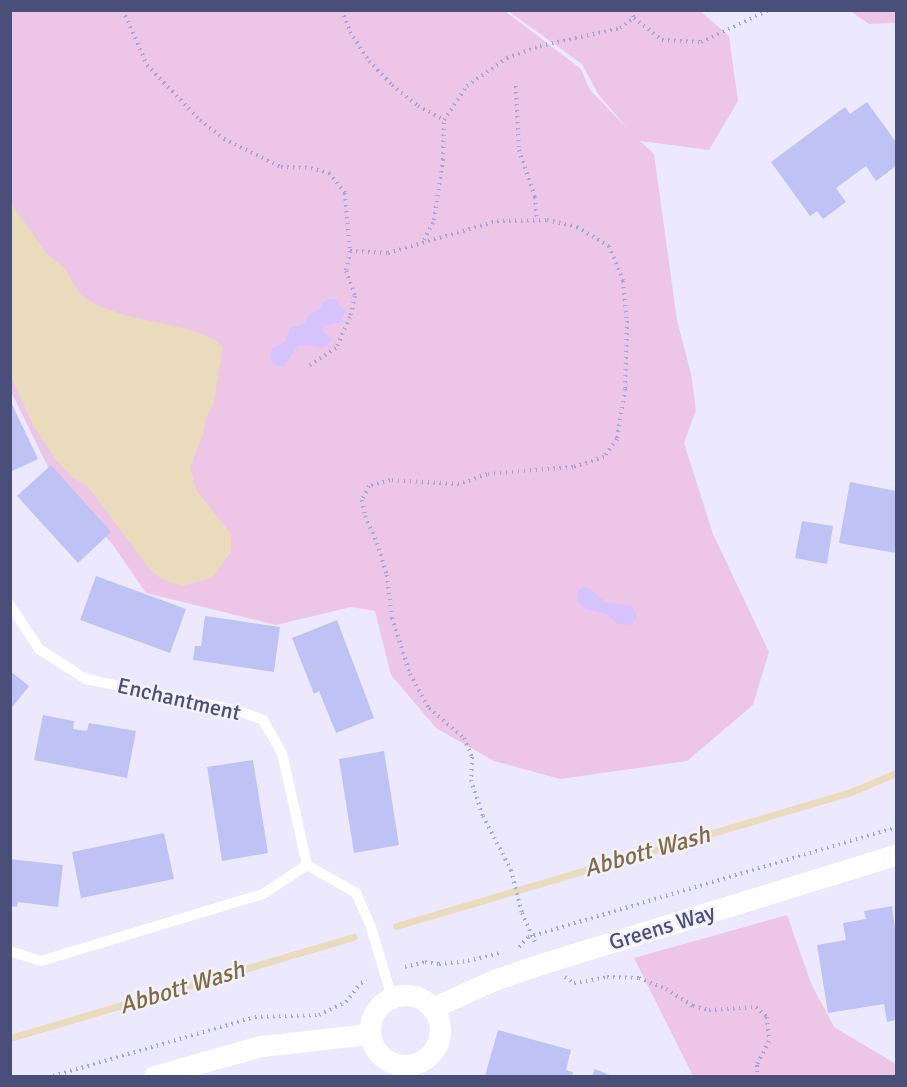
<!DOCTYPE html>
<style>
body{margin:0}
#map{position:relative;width:907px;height:1087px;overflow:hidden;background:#ece9fe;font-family:Signika,sans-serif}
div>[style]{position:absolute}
.green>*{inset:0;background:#edc6e7}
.sand>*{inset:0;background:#d6c3fe}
.water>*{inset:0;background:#e9dbbc}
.stream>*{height:7px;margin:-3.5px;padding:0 3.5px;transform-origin:3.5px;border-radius:3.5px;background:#e9dbbc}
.building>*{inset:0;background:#bfc2f5}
.path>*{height:4px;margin-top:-2px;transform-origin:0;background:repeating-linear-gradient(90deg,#a1a5da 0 1.5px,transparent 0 6px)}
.lane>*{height:10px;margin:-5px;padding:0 5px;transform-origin:5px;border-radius:5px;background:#fff}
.street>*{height:21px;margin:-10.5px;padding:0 10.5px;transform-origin:10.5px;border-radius:10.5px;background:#fff}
.street>.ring{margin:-10.5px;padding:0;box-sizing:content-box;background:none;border:21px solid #fff;border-radius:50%}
span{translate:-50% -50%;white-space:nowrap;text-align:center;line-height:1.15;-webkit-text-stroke:4.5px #f3f1ff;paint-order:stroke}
.street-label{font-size:22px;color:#4a4f7a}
.water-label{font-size:24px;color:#806c3c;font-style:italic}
.frame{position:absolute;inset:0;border:12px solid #4a4f7a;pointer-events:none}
</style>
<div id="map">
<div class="green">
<div style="clip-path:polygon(11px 11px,505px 11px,581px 69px,590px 90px,628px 129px,598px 94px,582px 64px,508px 11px,700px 11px,729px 36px,738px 101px,709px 150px,640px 141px,654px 154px,677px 320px,691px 374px,696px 410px,684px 443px,713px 534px,769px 652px,753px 705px,687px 761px,560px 779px,494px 761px,436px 728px,391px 675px,375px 611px,351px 607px,276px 625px,146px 593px,113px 545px,52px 475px,11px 392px)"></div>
<div style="clip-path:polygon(850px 11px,896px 11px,896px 23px,869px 24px)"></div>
<div style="clip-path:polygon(787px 915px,811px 983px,834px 1027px,896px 1064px,896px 1076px,693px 1076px,634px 958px)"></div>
</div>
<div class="sand">
<div style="clip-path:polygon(329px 299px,336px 299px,345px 312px,342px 322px,323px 326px,324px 332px,333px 338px,328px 345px,321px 348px,308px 345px,298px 346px,283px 367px,273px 365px,270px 357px,272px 348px,285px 342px,290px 328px,304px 324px,309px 314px,320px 309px,323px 302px)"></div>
<div style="clip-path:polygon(583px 587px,589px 588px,605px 602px,632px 606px,637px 616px,632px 625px,618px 624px,608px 615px,583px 608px,577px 600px,578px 591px)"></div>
</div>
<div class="water">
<div style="clip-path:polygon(10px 202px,47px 254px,64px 268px,80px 294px,94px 304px,124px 315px,191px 330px,216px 340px,223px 348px,213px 405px,206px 418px,202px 438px,190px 467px,196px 490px,231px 534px,231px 552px,212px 578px,182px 586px,162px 579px,151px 571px,87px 485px,73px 478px,57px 461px,34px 427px,11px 377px)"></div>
</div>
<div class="stream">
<div style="left:396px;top:926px;width:474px;rotate:-16.4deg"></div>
<div style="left:851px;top:792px;width:49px;rotate:-22.9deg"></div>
<div style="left:10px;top:1038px;width:358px;rotate:-16.4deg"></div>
</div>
<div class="building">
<div style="clip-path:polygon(867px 102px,896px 142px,896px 166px,876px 181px,866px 166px,836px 188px,846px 202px,823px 219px,817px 211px,810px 216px,771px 162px,845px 107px,850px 114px)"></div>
<div style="clip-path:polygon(10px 400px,38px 459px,10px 472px)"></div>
<div style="clip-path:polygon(51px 465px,111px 532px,78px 563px,17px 496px)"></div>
<div style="clip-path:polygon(850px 482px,896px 491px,896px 553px,839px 543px)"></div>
<div style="clip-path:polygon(802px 521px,833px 526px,827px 564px,795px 558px)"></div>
<div style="clip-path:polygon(96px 576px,186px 609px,170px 653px,80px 620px)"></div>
<div style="clip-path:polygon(205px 616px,280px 627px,274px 672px,193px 660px,195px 646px,201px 646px)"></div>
<div style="clip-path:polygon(337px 620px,374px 718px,336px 733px,319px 691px,314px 694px,292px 638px)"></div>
<div style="clip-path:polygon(10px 671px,29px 686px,10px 710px)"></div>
<div style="clip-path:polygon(43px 715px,74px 721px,73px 729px,87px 731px,89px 723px,136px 731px,127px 778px,34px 760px)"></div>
<div style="clip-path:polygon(384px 751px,399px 845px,354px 853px,339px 759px)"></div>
<div style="clip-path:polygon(253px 760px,268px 853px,222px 861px,207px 767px)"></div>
<div style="clip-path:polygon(164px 833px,174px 879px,81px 898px,72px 852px)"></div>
<div style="clip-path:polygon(10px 859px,63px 865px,58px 907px,18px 902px,17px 907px,10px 906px)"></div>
<div style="clip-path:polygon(892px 906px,896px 936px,896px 1020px,887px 1022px,884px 1004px,828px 1013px,817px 945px,846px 940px,843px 923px,866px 919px,864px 911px)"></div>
<div style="clip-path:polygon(498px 1030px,571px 1050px,566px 1070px,573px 1072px,572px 1076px,485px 1076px)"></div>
<div style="clip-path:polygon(595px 1069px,612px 1076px,592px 1076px)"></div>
</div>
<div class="path">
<div style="left:123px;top:10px;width:60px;rotate:66.4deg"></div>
<div style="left:147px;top:65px;width:76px;rotate:46.1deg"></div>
<div style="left:200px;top:120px;width:31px;rotate:38deg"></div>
<div style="left:224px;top:139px;width:64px;rotate:26.2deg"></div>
<div style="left:281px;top:167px;width:30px;rotate:2deg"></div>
<div style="left:311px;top:168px;width:19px;rotate:16deg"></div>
<div style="left:329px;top:173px;width:26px;rotate:51deg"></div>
<div style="left:345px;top:193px;width:58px;rotate:85.1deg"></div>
<div style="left:350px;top:251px;width:20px;rotate:101deg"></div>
<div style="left:346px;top:271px;width:27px;rotate:70deg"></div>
<div style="left:355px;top:296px;width:22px;rotate:103deg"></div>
<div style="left:350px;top:317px;width:34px;rotate:114deg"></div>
<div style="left:336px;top:348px;width:35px;rotate:147deg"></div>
<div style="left:342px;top:10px;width:23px;rotate:70deg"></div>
<div style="left:350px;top:32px;width:35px;rotate:57deg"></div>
<div style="left:369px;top:61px;width:33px;rotate:46deg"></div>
<div style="left:392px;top:85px;width:33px;rotate:39deg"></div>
<div style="left:418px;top:106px;width:30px;rotate:28deg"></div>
<div style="left:631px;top:10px;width:9px;rotate:69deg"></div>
<div style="left:634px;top:18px;width:36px;rotate:38deg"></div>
<div style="left:662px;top:40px;width:39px;rotate:3deg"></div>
<div style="left:701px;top:42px;width:75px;rotate:-25.2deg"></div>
<div style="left:516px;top:86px;width:64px;rotate:87.3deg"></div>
<div style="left:519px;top:150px;width:50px;rotate:71.2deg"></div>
<div style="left:535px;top:197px;width:23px;rotate:85deg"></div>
<div style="left:424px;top:240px;width:22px;rotate:-63deg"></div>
<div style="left:434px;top:220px;width:61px;rotate:-81.5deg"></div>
<div style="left:443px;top:160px;width:40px;rotate:-88.6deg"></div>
<div style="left:444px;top:120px;width:41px;rotate:-55.9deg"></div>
<div style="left:467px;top:86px;width:49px;rotate:-35deg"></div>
<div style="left:507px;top:58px;width:35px;rotate:-20deg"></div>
<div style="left:540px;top:46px;width:82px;rotate:-12.7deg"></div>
<div style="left:620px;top:28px;width:17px;rotate:-36deg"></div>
<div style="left:350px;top:251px;width:38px;rotate:3deg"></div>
<div style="left:388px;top:253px;width:114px;rotate:-16.4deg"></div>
<div style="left:497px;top:221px;width:50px;rotate:-1.1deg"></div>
<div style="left:547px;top:220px;width:31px;rotate:13deg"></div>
<div style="left:577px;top:227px;width:37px;rotate:31deg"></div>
<div style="left:609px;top:246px;width:38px;rotate:68deg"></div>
<div style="left:623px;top:281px;width:40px;rotate:84.3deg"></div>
<div style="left:627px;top:321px;width:68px;rotate:91.7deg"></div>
<div style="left:625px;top:389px;width:51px;rotate:99.1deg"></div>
<div style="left:617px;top:439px;width:22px;rotate:126deg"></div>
<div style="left:604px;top:457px;width:33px;rotate:162deg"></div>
<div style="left:573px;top:467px;width:86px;rotate:175.3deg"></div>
<div style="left:487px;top:474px;width:30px;rotate:160deg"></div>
<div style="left:459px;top:484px;width:69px;rotate:-176.7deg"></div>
<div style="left:390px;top:480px;width:22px;rotate:164deg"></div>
<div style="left:369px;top:486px;width:16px;rotate:117deg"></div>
<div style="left:362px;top:500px;width:16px;rotate:79deg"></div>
<div style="left:365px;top:516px;width:30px;rotate:66deg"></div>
<div style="left:377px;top:543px;width:34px;rotate:73deg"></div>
<div style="left:387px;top:575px;width:43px;rotate:83.4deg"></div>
<div style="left:392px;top:618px;width:59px;rotate:72.2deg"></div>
<div style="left:410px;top:674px;width:39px;rotate:61deg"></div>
<div style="left:429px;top:708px;width:46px;rotate:40.6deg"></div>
<div style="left:464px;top:738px;width:21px;rotate:67deg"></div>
<div style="left:472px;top:757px;width:23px;rotate:92deg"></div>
<div style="left:471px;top:780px;width:38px;rotate:72deg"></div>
<div style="left:483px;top:816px;width:61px;rotate:62.6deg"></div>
<div style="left:511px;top:870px;width:44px;rotate:75.7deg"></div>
<div style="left:522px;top:913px;width:34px;rotate:66deg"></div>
<div style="left:519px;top:947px;width:13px;rotate:-48deg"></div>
<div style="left:528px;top:937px;width:384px;rotate:-16.6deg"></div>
<div style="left:405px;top:967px;width:21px;rotate:-14deg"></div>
<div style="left:425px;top:962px;width:14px;rotate:8deg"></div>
<div style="left:439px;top:964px;width:29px;rotate:-6deg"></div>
<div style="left:468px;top:961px;width:33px;rotate:-14deg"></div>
<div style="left:565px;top:977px;width:11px;rotate:34deg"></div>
<div style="left:574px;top:983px;width:34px;rotate:-10deg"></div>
<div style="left:607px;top:977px;width:32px;rotate:2deg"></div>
<div style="left:639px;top:978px;width:29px;rotate:22deg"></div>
<div style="left:666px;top:989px;width:32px;rotate:32deg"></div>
<div style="left:693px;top:1006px;width:16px;rotate:14deg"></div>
<div style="left:709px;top:1010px;width:47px;rotate:-3.7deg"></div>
<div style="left:756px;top:1007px;width:15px;rotate:42deg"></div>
<div style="left:767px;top:1017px;width:24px;rotate:85deg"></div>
<div style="left:769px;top:1041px;width:27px;rotate:117deg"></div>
<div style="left:757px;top:1065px;width:11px;rotate:90deg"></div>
<div style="left:53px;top:1076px;width:210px;rotate:-16.3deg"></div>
<div style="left:255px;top:1017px;width:64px;rotate:-1.8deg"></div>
<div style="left:319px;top:1015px;width:30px;rotate:-26deg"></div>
<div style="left:346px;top:1002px;width:24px;rotate:-52deg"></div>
<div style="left:361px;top:983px;width:6px;rotate:-18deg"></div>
</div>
<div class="lane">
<div style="left:10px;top:605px;width:53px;rotate:56.6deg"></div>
<div style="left:39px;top:649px;width:56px;rotate:32.6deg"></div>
<div style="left:86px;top:679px;width:153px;rotate:11.7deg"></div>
<div style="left:236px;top:710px;width:29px;rotate:20deg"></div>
<div style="left:263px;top:720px;width:38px;rotate:60deg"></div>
<div style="left:282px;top:753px;width:115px;rotate:77.4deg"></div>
<div style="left:307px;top:865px;width:56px;rotate:29.7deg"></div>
<div style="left:356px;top:893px;width:37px;rotate:66deg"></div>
<div style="left:371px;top:927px;width:74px;rotate:73.5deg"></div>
<div style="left:10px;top:951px;width:33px;rotate:18deg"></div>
<div style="left:41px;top:961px;width:232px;rotate:-16.8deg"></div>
<div style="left:263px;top:894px;width:53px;rotate:-33.4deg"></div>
</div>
<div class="street">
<div class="ring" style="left:370px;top:995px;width:49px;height:49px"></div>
<div style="left:432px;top:1008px;width:68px;rotate:-24.3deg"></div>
<div style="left:494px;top:980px;width:53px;rotate:-18.8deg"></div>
<div style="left:544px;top:963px;width:368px;rotate:-17.1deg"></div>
<div style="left:154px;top:1076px;width:111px;rotate:-15.7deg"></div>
<div style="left:261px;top:1046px;width:110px;rotate:-6.3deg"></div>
</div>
<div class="street-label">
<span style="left:179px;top:699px;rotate:13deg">Enchantment</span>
<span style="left:662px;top:927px;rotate:-17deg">Greens Way</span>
</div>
<div class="water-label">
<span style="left:647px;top:852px;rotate:-16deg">Abbott Wash</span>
<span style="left:182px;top:988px;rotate:-17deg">Abbott Wash</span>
</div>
<div class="frame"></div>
</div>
